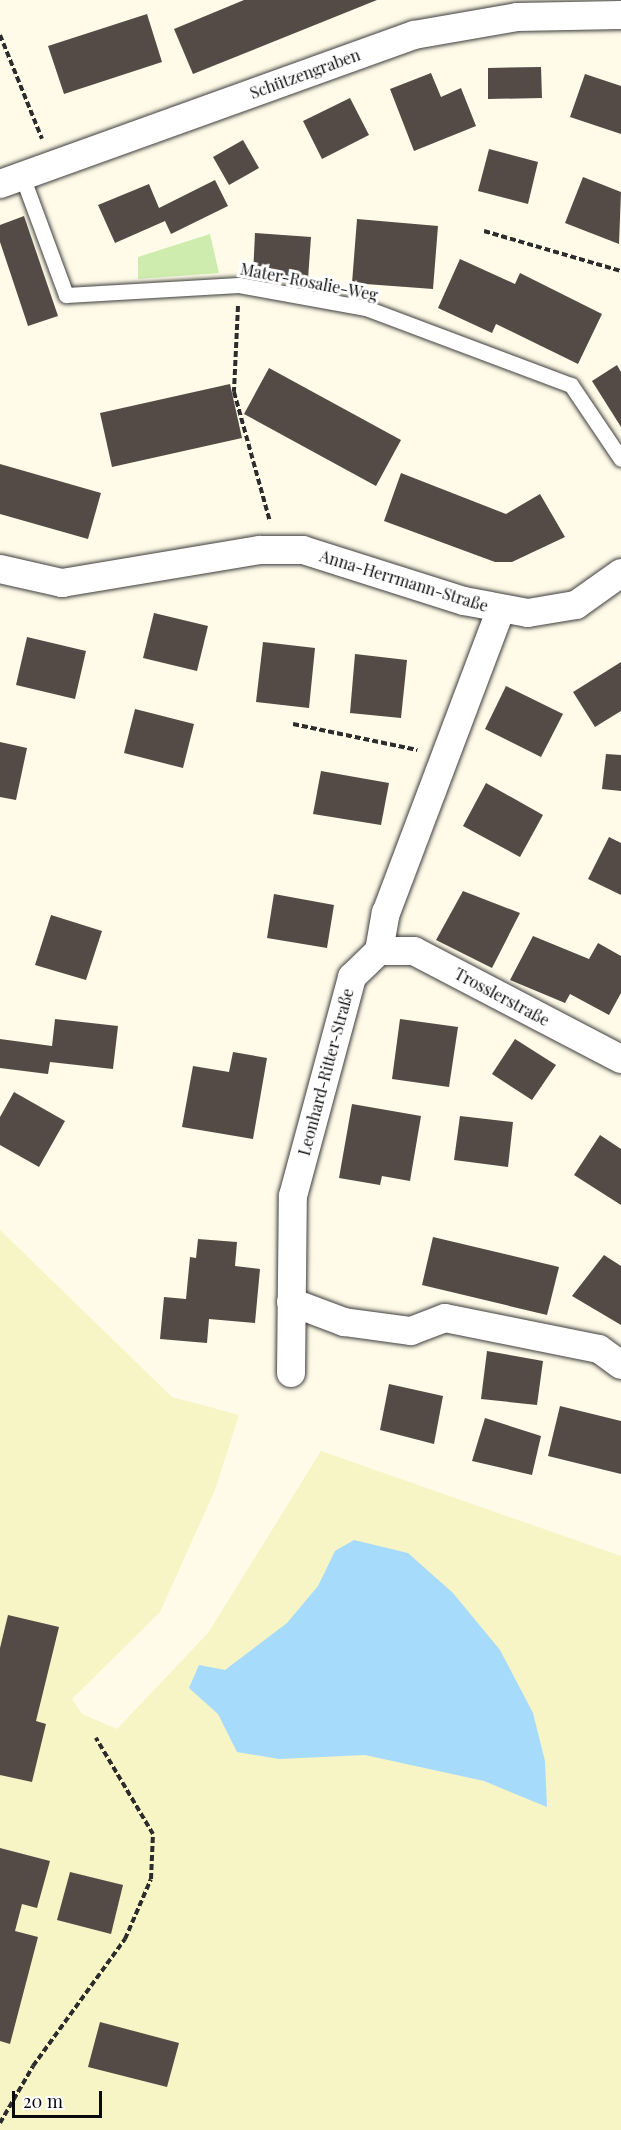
<!DOCTYPE html>
<meta charset="utf-8">
<style>
body{margin:0}
#map{position:relative;width:621px;height:2130px;overflow:hidden;background:#fffbe8;font-family:"Playfair Display",serif}
div>[style]{position:absolute}
.farmland>*{inset:0;background:#f7f4c5}
.green>*{inset:0;background:#ceecae}
.water>*{inset:0;background:#a7dbfc}
.building>*{inset:0;background:#544b46}
.path>*{height:4px;margin-top:-2px;transform-origin:0;background:repeating-linear-gradient(90deg,#2c2c2c 0 6px,transparent 0 9px)}
.roads{filter:drop-shadow(0 0 2px #3d3d3d) drop-shadow(0 0 2px #3d3d3d)}
.lane>*{height:15px;margin:-7.5px;padding:0 7.5px;transform-origin:7.5px;border-radius:7.5px;background:#fff}
.street>*{height:28px;margin:-14px;padding:0 14px;transform-origin:14px;border-radius:14px;background:#fff}
span{translate:-50% -50%;white-space:nowrap;text-align:center;line-height:1.15;-webkit-text-stroke:6px #fff;paint-order:stroke}
.street-label{font-size:16px;color:#0a0a0a}
.scale{position:absolute;left:12px;top:2091px;width:90px;height:27px;box-sizing:border-box;border:3px solid #0a0a0a;border-top:0;padding-left:8px;font-size:18px;line-height:21px;white-space:nowrap;color:#0a0a0a;-webkit-text-stroke:4px #fff;paint-order:stroke}
</style>
<div id="map">
<div class="farmland">
<div style="clip-path:polygon(0 1230px,172px 1397px,239px 1415px,215px 1490px,160px 1612px,72px 1699px,82px 1714px,117px 1729px,208px 1633px,321px 1451px,621px 1556px,621px 2130px,0 2130px)"></div>
</div>
<div class="green">
<div style="clip-path:polygon(210px 234px,219px 273px,138px 279px,138px 257px)"></div>
</div>
<div class="water">
<div style="clip-path:polygon(354px 1540px,408px 1553px,453px 1593px,500px 1650px,533px 1713px,545px 1761px,547px 1807px,484px 1781px,365px 1755px,279px 1759px,237px 1752px,218px 1714px,189px 1688px,199px 1665px,225px 1670px,287px 1623px,318px 1586px,335px 1551px)"></div>
</div>
<div class="building">
<div style="clip-path:polygon(244px 0,377px 0,193px 74px,174px 29px)"></div>
<div style="clip-path:polygon(147px 14px,162px 62px,64px 94px,48px 46px)"></div>
<div style="clip-path:polygon(541px 67px,542px 98px,488px 99px,488px 68px)"></div>
<div style="clip-path:polygon(431px 73px,441px 97px,461px 88px,476px 126px,414px 151px,390px 89px)"></div>
<div style="clip-path:polygon(585px 74px,621px 86px,621px 134px,570px 117px)"></div>
<div style="clip-path:polygon(350px 98px,369px 135px,322px 159px,303px 121px)"></div>
<div style="clip-path:polygon(243px 140px,259px 168px,229px 185px,213px 157px)"></div>
<div style="clip-path:polygon(489px 149px,538px 162px,528px 204px,478px 191px)"></div>
<div style="clip-path:polygon(583px 177px,621px 192px,619px 244px,565px 223px)"></div>
<div style="clip-path:polygon(215px 180px,228px 206px,171px 234px,165px 221px,115px 243px,98px 205px,149px 184px,159px 208px)"></div>
<div style="clip-path:polygon(24px 216px,58px 316px,28px 326px,0 242px,0 225px)"></div>
<div style="clip-path:polygon(357px 219px,438px 226px,433px 289px,352px 283px)"></div>
<div style="clip-path:polygon(255px 233px,311px 237px,308px 279px,253px 275px)"></div>
<div style="clip-path:polygon(460px 259px,515px 284px,520px 273px,602px 314px,578px 364px,496px 324px,492px 333px,438px 308px)"></div>
<div style="clip-path:polygon(617px 365px,621px 372px,621px 427px,592px 381px)"></div>
<div style="clip-path:polygon(269px 368px,401px 440px,376px 486px,244px 414px)"></div>
<div style="clip-path:polygon(230px 384px,242px 438px,112px 467px,100px 413px)"></div>
<div style="clip-path:polygon(0 464px,101px 493px,88px 539px,0 514px)"></div>
<div style="clip-path:polygon(401px 473px,506px 514px,540px 494px,565px 537px,512px 562px,495px 562px,384px 521px)"></div>
<div style="clip-path:polygon(154px 613px,208px 626px,197px 671px,143px 658px)"></div>
<div style="clip-path:polygon(27px 637px,86px 651px,75px 699px,16px 685px)"></div>
<div style="clip-path:polygon(263px 642px,315px 648px,309px 708px,256px 702px)"></div>
<div style="clip-path:polygon(355px 654px,407px 660px,401px 718px,350px 713px)"></div>
<div style="clip-path:polygon(621px 662px,621px 711px,595px 727px,573px 692px)"></div>
<div style="clip-path:polygon(506px 686px,563px 714px,541px 757px,485px 729px)"></div>
<div style="clip-path:polygon(135px 709px,194px 724px,183px 768px,124px 753px)"></div>
<div style="clip-path:polygon(0 742px,27px 748px,16px 800px,0 797px)"></div>
<div style="clip-path:polygon(606px 754px,621px 755px,621px 791px,602px 789px)"></div>
<div style="clip-path:polygon(321px 771px,389px 783px,381px 825px,313px 814px)"></div>
<div style="clip-path:polygon(486px 783px,543px 815px,520px 857px,463px 826px)"></div>
<div style="clip-path:polygon(609px 837px,621px 843px,621px 895px,588px 879px)"></div>
<div style="clip-path:polygon(463px 891px,520px 913px,492px 968px,436px 940px)"></div>
<div style="clip-path:polygon(274px 894px,334px 905px,327px 948px,267px 938px)"></div>
<div style="clip-path:polygon(51px 915px,102px 931px,86px 980px,35px 965px)"></div>
<div style="clip-path:polygon(533px 936px,589px 959px,598px 943px,621px 956px,621px 993px,609px 1015px,570px 994px,565px 1003px,510px 980px)"></div>
<div style="clip-path:polygon(55px 1019px,118px 1026px,113px 1069px,50px 1062px,48px 1074px,0 1068px,0 1039px,52px 1046px)"></div>
<div style="clip-path:polygon(400px 1019px,458px 1027px,449px 1087px,392px 1079px)"></div>
<div style="clip-path:polygon(515px 1039px,556px 1065px,532px 1100px,492px 1074px)"></div>
<div style="clip-path:polygon(233px 1052px,267px 1058px,253px 1139px,182px 1127px,193px 1066px,229px 1072px)"></div>
<div style="clip-path:polygon(14px 1092px,65px 1121px,39px 1167px,0 1145px,0 1117px)"></div>
<div style="clip-path:polygon(352px 1104px,421px 1116px,410px 1181px,382px 1176px,380px 1185px,339px 1178px)"></div>
<div style="clip-path:polygon(460px 1116px,513px 1122px,508px 1167px,454px 1160px)"></div>
<div style="clip-path:polygon(600px 1135px,621px 1149px,621px 1205px,574px 1175px)"></div>
<div style="clip-path:polygon(433px 1237px,559px 1267px,547px 1315px,422px 1285px)"></div>
<div style="clip-path:polygon(198px 1239px,237px 1242px,235px 1266px,260px 1269px,255px 1323px,209px 1319px,207px 1343px,160px 1339px,164px 1297px,186px 1299px,190px 1257px,196px 1258px)"></div>
<div style="clip-path:polygon(604px 1255px,621px 1266px,621px 1325px,572px 1296px)"></div>
<div style="clip-path:polygon(487px 1351px,543px 1361px,537px 1405px,481px 1399px)"></div>
<div style="clip-path:polygon(389px 1384px,443px 1396px,434px 1444px,380px 1430px)"></div>
<div style="clip-path:polygon(560px 1406px,621px 1421px,621px 1474px,548px 1456px)"></div>
<div style="clip-path:polygon(485px 1418px,541px 1436px,532px 1475px,472px 1461px)"></div>
<div style="clip-path:polygon(8px 1615px,59px 1627px,36px 1721px,46px 1724px,32px 1782px,0 1775px,0 1648px)"></div>
<div style="clip-path:polygon(0 1848px,50px 1861px,37px 1908px,22px 1904px,15px 1931px,38px 1937px,10px 2044px,0 2041px)"></div>
<div style="clip-path:polygon(70px 1872px,123px 1885px,111px 1934px,57px 1920px)"></div>
<div style="clip-path:polygon(100px 2022px,179px 2043px,167px 2087px,88px 2067px)"></div>
</div>
<div class="path">
<div style="left:0;top:35px;width:112px;rotate:68deg"></div>
<div style="left:484px;top:231px;width:143px;rotate:16.3deg"></div>
<div style="left:238px;top:306px;width:86px;rotate:92.7deg"></div>
<div style="left:234px;top:392px;width:135px;rotate:74.5deg"></div>
<div style="left:293px;top:724px;width:127px;rotate:11.8deg"></div>
<div style="left:0;top:2123px;width:66px;rotate:-59.9deg"></div>
<div style="left:33px;top:2066px;width:157px;rotate:-54.1deg"></div>
<div style="left:125px;top:1939px;width:65px;rotate:-66.6deg"></div>
<div style="left:151px;top:1879px;width:45px;rotate:-87.5deg"></div>
<div style="left:153px;top:1834px;width:112px;rotate:-120.7deg"></div>
</div>
<div class="roads">
<div class="lane">
<div style="left:22px;top:176px;width:127px;rotate:69.7deg"></div>
<div style="left:66px;top:295px;width:173px;rotate:-3.3deg"></div>
<div style="left:239px;top:285px;width:129px;rotate:10.3deg"></div>
<div style="left:366px;top:308px;width:219px;rotate:20.6deg"></div>
<div style="left:571px;top:385px;width:89px;rotate:56deg"></div>
</div>
<div class="street">
<div style="left:0;top:184px;width:440px;rotate:-19.8deg"></div>
<div style="left:414px;top:35px;width:105px;rotate:-9.9deg"></div>
<div style="left:517px;top:17px;width:104px;rotate:-1.1deg"></div>
<div style="left:0;top:569px;width:64px;rotate:12.7deg"></div>
<div style="left:62px;top:583px;width:201px;rotate:-9.5deg"></div>
<div style="left:260px;top:550px;width:43px"></div>
<div style="left:303px;top:550px;width:169px;rotate:17.6deg"></div>
<div style="left:464px;top:601px;width:65px;rotate:10.6deg"></div>
<div style="left:528px;top:613px;width:49px;rotate:-9.5deg"></div>
<div style="left:576px;top:605px;width:55px;rotate:-35.4deg"></div>
<div style="left:379px;top:951px;width:35px"></div>
<div style="left:414px;top:951px;width:233px;rotate:27.6deg"></div>
<div style="left:291px;top:1302px;width:57px;rotate:20.7deg"></div>
<div style="left:344px;top:1322px;width:68px;rotate:7.7deg"></div>
<div style="left:411px;top:1331px;width:36px;rotate:-21deg"></div>
<div style="left:445px;top:1318px;width:157px;rotate:11.4deg"></div>
<div style="left:599px;top:1349px;width:27px;rotate:36deg"></div>
<div style="left:291px;top:1373px;width:177px;rotate:-89.4deg"></div>
<div style="left:293px;top:1196px;width:227px;rotate:-74.9deg"></div>
<div style="left:352px;top:977px;width:37px;rotate:-44deg"></div>
<div style="left:379px;top:951px;width:39px;rotate:-80deg"></div>
<div style="left:386px;top:913px;width:323px;rotate:-69.3deg"></div>
</div>
</div>
<div class="street-label">
<span style="left:305px;top:74px;rotate:-20deg">Schützengraben</span>
<span style="left:309px;top:282px;rotate:11deg">Mater-Rosalie-Weg</span>
<span style="left:404px;top:581px;rotate:17deg">Anna-Herrmann-Straße</span>
<span style="left:502px;top:997px;rotate:28deg">Trosslerstraße</span>
<span style="left:326px;top:1072px;rotate:-75deg">Leonhard-Ritter-Straße</span>
</div>
<div class="scale">20 m</div>
</div>
